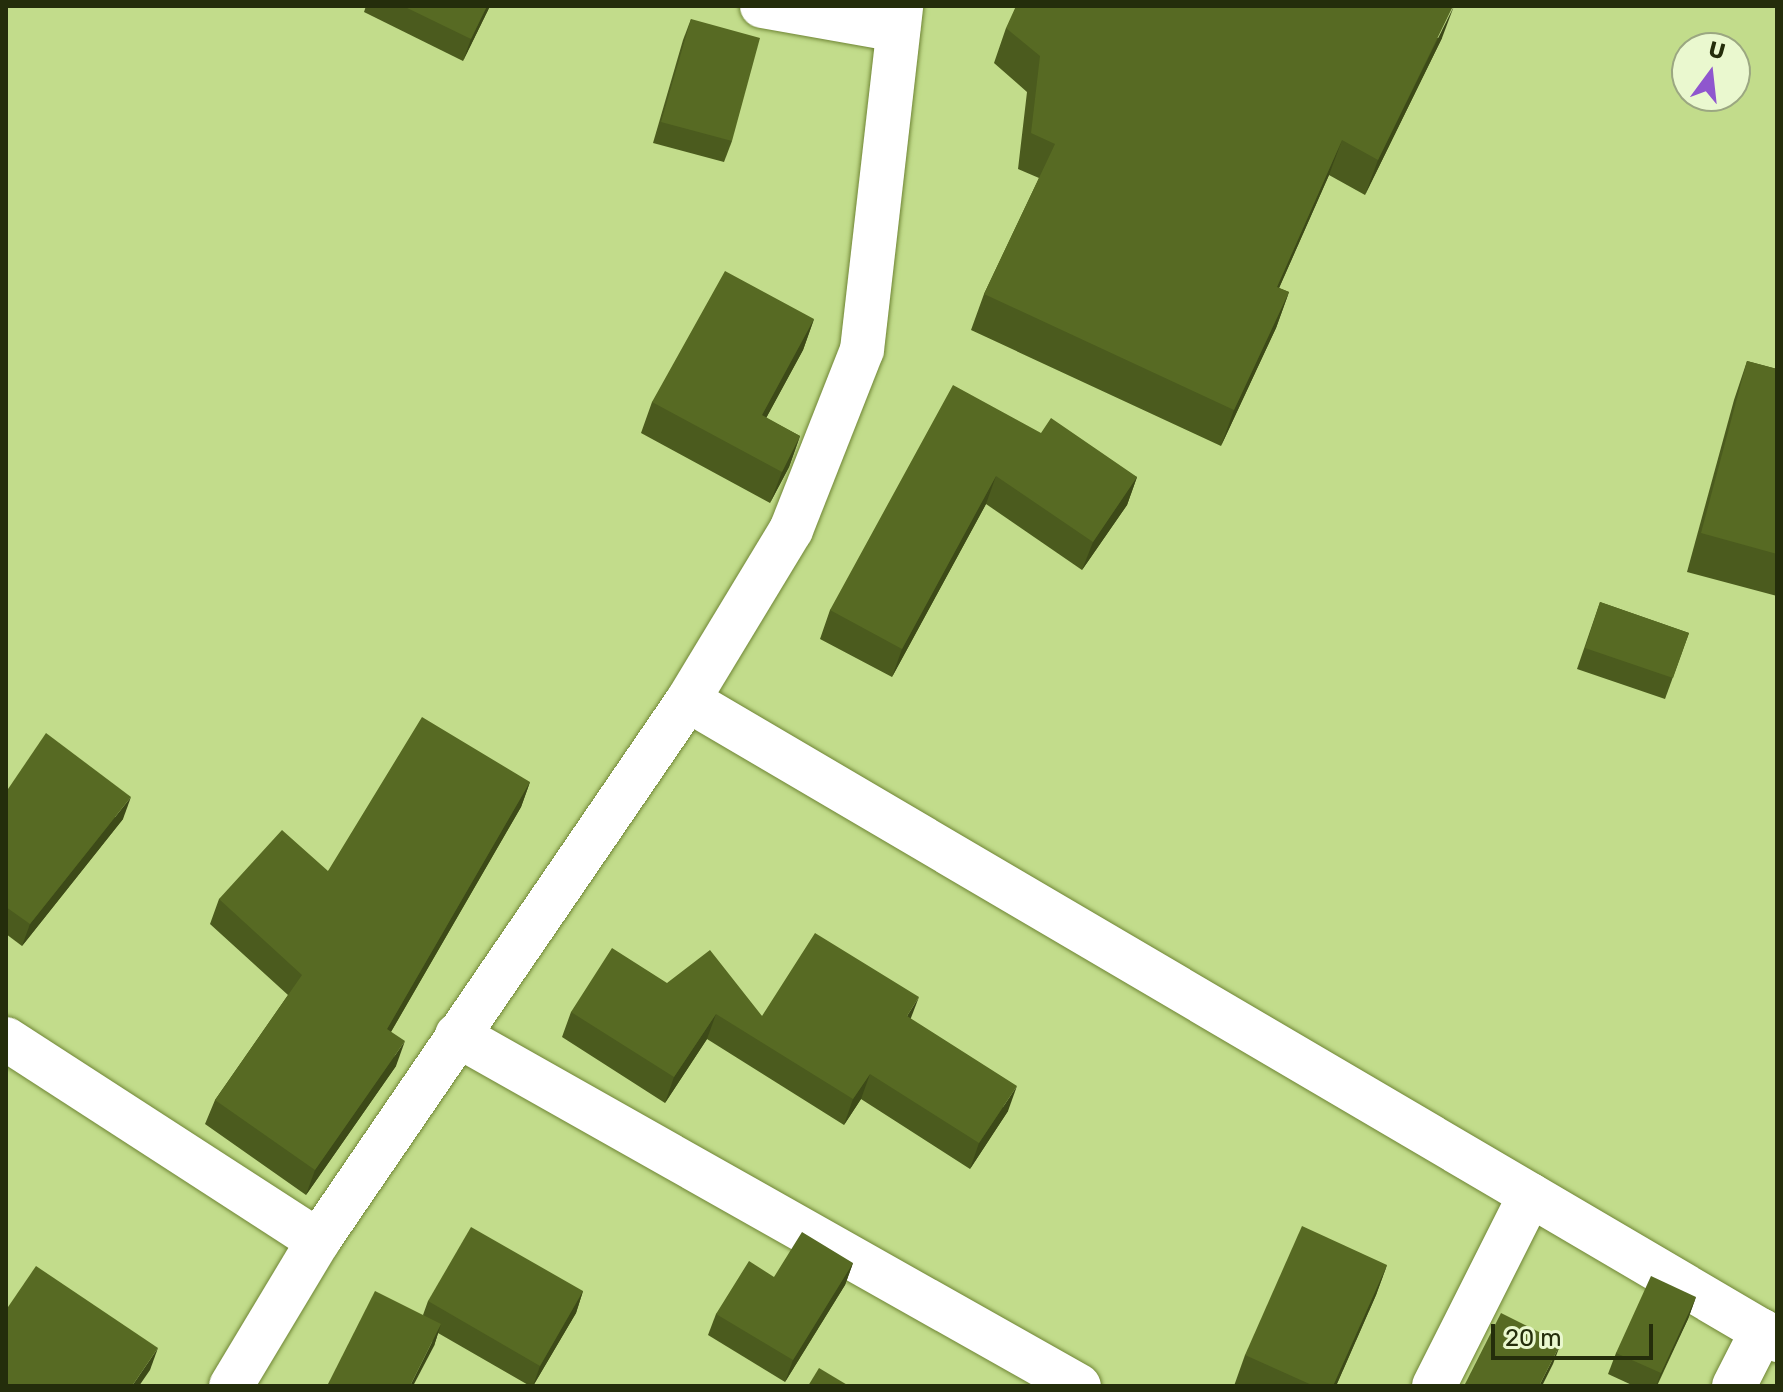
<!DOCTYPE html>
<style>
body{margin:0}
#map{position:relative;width:1783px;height:1392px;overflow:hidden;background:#c2dc8b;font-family:Rubik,sans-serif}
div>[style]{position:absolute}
.roads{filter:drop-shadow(0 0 2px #6f8535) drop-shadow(0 0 2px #6f8535)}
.minor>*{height:44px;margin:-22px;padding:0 22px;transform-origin:22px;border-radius:22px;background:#fff}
.secondary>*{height:44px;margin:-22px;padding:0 22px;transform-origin:22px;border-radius:22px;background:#fff}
.wall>*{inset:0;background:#4b5b1e}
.shaded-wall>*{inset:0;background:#3d4a18}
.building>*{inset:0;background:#576a23}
span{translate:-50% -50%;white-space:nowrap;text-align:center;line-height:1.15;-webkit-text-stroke:8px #eaf8cf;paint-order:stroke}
.frame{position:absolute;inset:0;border:8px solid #242d0b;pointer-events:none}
.north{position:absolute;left:1671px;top:32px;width:80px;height:80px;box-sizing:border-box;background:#eaf8cf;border:2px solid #9ba781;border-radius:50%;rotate:15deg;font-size:22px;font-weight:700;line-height:32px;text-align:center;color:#242d0b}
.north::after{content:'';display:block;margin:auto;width:28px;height:36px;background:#8f56ce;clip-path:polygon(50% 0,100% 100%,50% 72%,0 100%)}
.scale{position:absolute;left:1491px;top:1324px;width:162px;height:36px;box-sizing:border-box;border:4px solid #242d0b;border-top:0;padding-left:10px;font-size:24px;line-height:28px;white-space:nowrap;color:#242d0b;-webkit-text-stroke:6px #eaf8cf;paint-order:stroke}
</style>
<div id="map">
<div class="roads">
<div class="minor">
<div style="left:762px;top:6px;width:138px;rotate:10deg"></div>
<div style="left:688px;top:700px;width:1263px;rotate:30.44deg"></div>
<div style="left:457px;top:1035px;width:714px;rotate:29.44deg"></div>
<div style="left:6px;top:1039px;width:372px;rotate:32.9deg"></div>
<div style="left:1434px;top:1386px;width:214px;rotate:-63.3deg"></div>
<div style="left:1734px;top:1386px;width:62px;rotate:-63deg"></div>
</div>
<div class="secondary">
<div style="left:231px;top:1386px;width:169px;rotate:-59deg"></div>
<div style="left:318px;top:1241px;width:655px;rotate:-55.63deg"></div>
<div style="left:688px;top:700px;width:199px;rotate:-58.8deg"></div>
<div style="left:791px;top:530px;width:193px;rotate:-68.5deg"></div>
<div style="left:862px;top:350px;width:346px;rotate:-83.5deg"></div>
</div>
</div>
<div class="wall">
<div style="clip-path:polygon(366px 6px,490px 6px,463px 61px,364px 12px)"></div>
<div style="clip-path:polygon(691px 19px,732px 141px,724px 162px,653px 143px,683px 40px)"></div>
<div style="clip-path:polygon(1006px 28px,1442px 38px,1365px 195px,1329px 175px,1279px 288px,1289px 292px,1276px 328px,1221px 446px,971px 330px,984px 294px,1039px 178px,1018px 169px,1027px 92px,994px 63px)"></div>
<div style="clip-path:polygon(814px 319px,803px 350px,766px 418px,800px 436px,789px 467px,770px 503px,641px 433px,652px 402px)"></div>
<div style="clip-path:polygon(1747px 361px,1777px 369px,1777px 596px,1687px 572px,1734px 400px)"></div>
<div style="clip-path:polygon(1041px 433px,1137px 477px,1127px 505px,1082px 570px,986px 504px,892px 677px,820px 639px,830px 610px)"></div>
<div style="clip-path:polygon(1600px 602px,1689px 633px,1665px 699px,1577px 669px)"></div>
<div style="clip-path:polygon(530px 782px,521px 807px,391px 1032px,396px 1066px,306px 1195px,205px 1124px,215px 1100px,288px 995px,210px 924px,219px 899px,328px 871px)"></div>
<div style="clip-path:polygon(6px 792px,123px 819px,22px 946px,6px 934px)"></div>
<div style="clip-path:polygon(667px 983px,762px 1016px,911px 1019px,1008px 1111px,970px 1169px,861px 1099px,844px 1125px,707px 1039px,665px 1103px,562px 1037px,571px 1012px)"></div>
<div style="clip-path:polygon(853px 1263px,845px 1285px,785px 1382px,708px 1335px,716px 1314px,774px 1277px)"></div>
<div style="clip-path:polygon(1387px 1265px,1376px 1295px,1336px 1386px,1234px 1386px,1245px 1355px)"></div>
<div style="clip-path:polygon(583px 1291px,576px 1313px,533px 1386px,530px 1386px,438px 1333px,434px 1346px,423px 1315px,428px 1301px)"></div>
<div style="clip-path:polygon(1696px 1297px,1688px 1319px,1657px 1386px,1634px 1386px,1608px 1374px,1616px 1353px)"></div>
</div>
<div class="shaded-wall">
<div style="clip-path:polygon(487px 6px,490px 6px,463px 61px,471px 39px)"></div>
<div style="clip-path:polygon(1454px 6px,1442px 38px,1365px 195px,1378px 160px)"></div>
<div style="clip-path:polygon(1342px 140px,1329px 175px,1264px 322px,1277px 287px)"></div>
<div style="clip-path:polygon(1289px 292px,1276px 328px,1221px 446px,1234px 410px)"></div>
<div style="clip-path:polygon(814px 319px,803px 350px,751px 446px,762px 415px)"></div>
<div style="clip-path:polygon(800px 436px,789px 467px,770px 503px,782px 472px)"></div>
<div style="clip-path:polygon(996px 476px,986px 504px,892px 677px,902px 649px)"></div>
<div style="clip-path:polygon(1137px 477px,1127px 505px,1082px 570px,1093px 542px)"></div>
<div style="clip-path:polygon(530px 782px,521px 807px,378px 1054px,387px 1029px)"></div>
<div style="clip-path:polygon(131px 797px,123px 819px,22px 946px,30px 924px)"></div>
<div style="clip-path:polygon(919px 997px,909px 1023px,907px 1016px)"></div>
<div style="clip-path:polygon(716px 1014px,707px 1039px,665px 1103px,674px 1077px)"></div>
<div style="clip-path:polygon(405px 1041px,396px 1066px,306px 1195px,315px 1170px)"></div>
<div style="clip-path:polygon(870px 1074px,861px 1099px,844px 1125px,853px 1099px)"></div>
<div style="clip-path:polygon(1017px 1086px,1008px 1111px,970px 1169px,979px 1143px)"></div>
<div style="clip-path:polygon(853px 1263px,845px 1285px,785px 1382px,793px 1360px)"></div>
<div style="clip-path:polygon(1387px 1265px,1376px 1295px,1336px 1386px,1333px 1386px)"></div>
<div style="clip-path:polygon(583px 1291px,576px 1313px,533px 1386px,540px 1366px)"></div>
<div style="clip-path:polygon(1696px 1297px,1688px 1319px,1656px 1386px,1661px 1373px)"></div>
<div style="clip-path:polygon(441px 1324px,434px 1346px,413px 1386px,410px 1386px)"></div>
<div style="clip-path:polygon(1561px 1343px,1553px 1364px,1542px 1386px,1539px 1386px)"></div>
<div style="clip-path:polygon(158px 1348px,150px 1370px,139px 1386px,132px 1386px)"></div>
</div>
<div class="building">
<div style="clip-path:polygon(403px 6px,487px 6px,471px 39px)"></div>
<div style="clip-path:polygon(1016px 6px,1453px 6px,1378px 160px,1342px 140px,1277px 287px,1289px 292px,1234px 410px,984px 294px,1055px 144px,1031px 133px,1040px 56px,1006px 28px)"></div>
<div style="clip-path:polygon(691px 19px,760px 38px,732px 141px,661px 122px)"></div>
<div style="clip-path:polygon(725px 271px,814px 319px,762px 415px,800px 436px,782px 472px,652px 402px)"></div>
<div style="clip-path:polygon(1747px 361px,1777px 369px,1777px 554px,1701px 533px)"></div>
<div style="clip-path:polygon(953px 385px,1041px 433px,1051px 418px,1137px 477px,1093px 542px,996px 476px,902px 649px,830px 610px)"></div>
<div style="clip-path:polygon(1600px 602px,1689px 633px,1673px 678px,1585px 648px)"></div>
<div style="clip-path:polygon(422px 717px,530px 782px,387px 1029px,405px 1041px,315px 1170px,215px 1100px,302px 975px,219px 899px,282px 830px,328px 871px)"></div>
<div style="clip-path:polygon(46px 733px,131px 797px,30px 924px,6px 907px,6px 792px)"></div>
<div style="clip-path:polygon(815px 933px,919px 997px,907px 1016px,1017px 1086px,979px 1143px,870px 1074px,853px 1099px,716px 1014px,674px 1077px,571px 1012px,612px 948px,667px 983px,710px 950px,762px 1016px)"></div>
<div style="clip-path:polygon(1302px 1226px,1387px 1265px,1333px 1386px,1314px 1386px,1245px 1355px)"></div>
<div style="clip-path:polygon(471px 1227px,583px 1291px,540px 1366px,428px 1301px)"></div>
<div style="clip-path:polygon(802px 1232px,853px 1263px,793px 1360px,716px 1314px,749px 1261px,774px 1277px)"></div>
<div style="clip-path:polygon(36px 1266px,158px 1348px,132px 1386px,6px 1386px,6px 1310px)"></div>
<div style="clip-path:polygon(1651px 1276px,1696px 1297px,1661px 1373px,1616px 1353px)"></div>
<div style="clip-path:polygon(375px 1291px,441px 1324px,410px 1386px,327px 1386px)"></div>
<div style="clip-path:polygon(1501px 1313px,1561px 1343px,1539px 1386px,1464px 1386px)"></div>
<div style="clip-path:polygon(819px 1368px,849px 1386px,808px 1386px)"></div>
</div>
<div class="frame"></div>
<div class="north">U</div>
<div class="scale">20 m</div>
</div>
